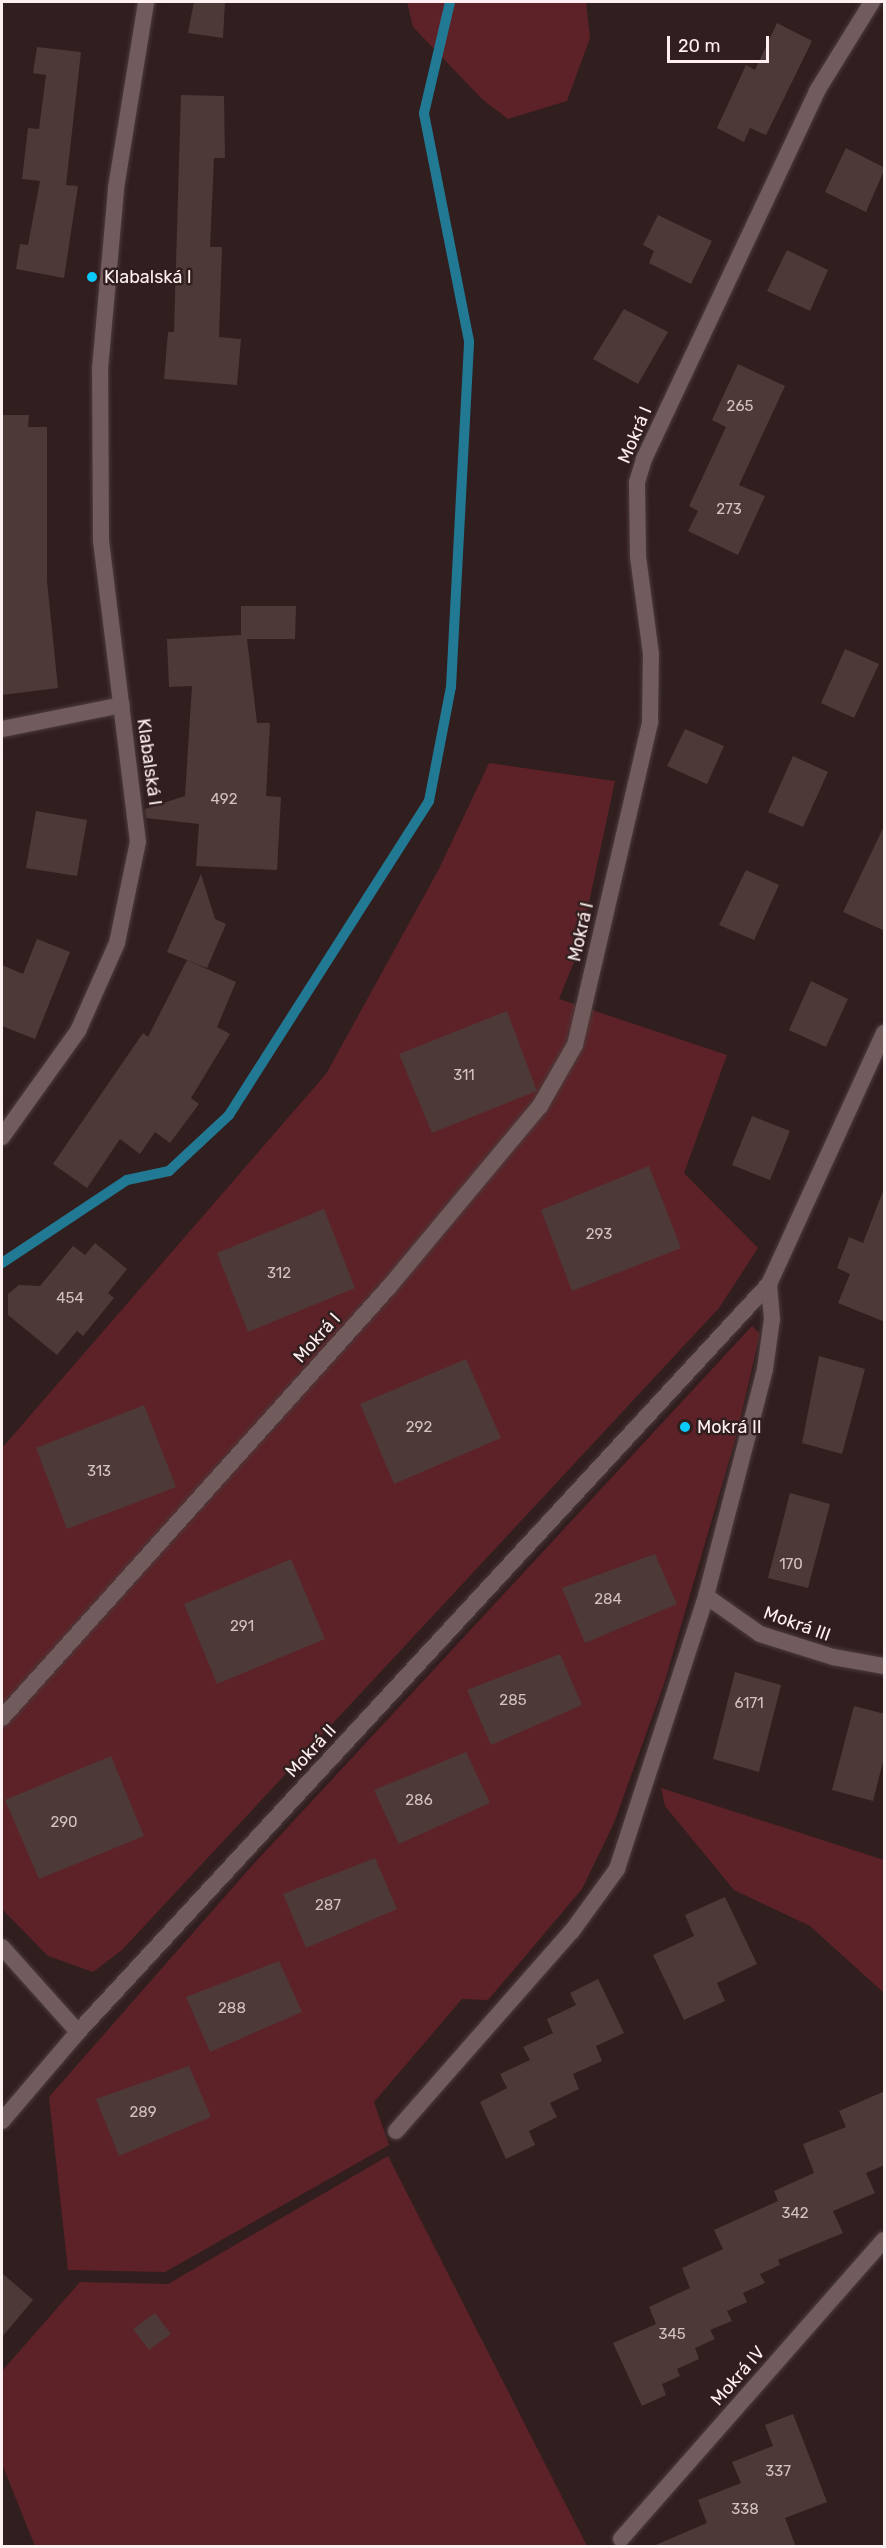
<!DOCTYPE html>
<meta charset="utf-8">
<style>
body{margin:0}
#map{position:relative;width:886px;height:2548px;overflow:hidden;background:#311e1f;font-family:Rubik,sans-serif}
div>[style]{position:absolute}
.green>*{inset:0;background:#5d2227}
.stream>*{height:10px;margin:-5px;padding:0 5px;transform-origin:5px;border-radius:5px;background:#227993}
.building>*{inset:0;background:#4e3939}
.roads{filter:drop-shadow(0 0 2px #4b3b3c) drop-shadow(0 0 2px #4b3b3c)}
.minor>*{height:16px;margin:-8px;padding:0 8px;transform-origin:8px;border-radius:8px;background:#725b5c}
.dots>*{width:16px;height:16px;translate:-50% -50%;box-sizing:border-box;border:3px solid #311e1f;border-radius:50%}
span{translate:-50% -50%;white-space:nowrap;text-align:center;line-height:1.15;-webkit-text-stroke:5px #311e1f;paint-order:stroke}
.number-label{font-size:15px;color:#d2c2c2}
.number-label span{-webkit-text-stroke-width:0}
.poi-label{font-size:18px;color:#fef0f0}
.left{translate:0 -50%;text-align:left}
.street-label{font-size:18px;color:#fef0f0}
.frame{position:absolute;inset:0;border:3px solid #fef0f0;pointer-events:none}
.scale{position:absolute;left:667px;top:36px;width:102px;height:27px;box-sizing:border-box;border:3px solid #fef0f0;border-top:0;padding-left:8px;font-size:18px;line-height:21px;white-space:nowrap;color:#fef0f0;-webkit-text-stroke:4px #311e1f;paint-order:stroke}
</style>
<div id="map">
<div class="green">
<div style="clip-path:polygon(407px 2px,586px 2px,590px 38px,567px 101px,508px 119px,483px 100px,413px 27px)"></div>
<div style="clip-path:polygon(489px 763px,615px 781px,579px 949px,559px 999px,727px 1055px,684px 1173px,758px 1248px,719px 1308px,122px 1950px,93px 1972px,48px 1956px,2px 1909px,2px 1448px,326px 1074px,439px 869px)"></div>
<div style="clip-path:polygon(752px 1326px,760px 1334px,736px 1437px,664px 1684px,614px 1823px,582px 1889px,488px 2000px,462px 1999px,374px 2102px,389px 2145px,165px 2272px,68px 2270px,49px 2097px,249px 1869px)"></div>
<div style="clip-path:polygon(661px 1788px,884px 1860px,884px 1993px,810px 1926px,734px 1890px,665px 1806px)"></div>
<div style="clip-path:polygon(388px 2156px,587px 2546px,35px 2546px,2px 2464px,2px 2371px,80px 2282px,168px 2284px)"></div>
</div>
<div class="stream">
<div style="left:2px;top:1263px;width:150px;rotate:-33.6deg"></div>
<div style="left:127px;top:1180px;width:43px;rotate:-12.1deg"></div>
<div style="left:169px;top:1171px;width:82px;rotate:-43deg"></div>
<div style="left:229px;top:1115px;width:372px;rotate:-57.5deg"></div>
<div style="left:429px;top:801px;width:116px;rotate:-79.1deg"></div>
<div style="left:451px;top:687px;width:346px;rotate:-87deg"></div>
<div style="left:469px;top:341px;width:232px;rotate:-101.2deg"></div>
<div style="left:424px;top:113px;width:114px;rotate:-76.8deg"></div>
</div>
<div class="building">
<div style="clip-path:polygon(194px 2px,225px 2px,223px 38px,188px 33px)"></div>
<div style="clip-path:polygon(777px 23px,812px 41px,766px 135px,750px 128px,744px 142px,717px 128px,746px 65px,755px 70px)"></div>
<div style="clip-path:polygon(37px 47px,81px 52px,66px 185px,78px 186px,64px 278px,16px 269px,20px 244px,28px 245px,40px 181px,22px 179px,28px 128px,39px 129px,46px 75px,33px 73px)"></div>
<div style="clip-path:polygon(181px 95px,224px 96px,225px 158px,214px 158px,210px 247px,222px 247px,219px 337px,241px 339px,237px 385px,164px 379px,168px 332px,174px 332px)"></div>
<div style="clip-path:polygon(846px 148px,885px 168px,866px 212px,825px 192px)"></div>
<div style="clip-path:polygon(658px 215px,712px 241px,691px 284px,649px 263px,654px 251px,643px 245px)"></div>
<div style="clip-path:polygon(787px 250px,828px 270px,810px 311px,767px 291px)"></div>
<div style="clip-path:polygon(624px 309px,668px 332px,638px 384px,593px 359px)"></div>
<div style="clip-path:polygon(738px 364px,785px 386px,739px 485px,765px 496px,738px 555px,688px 531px,698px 511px,689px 506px,726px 427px,712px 420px)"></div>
<div style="clip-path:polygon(2px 415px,29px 415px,28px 427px,47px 427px,47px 581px,58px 688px,2px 695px)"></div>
<div style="clip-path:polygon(241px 606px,296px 606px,295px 639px,247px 639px,257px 723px,270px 723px,266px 796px,281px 797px,277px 870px,196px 866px,199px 824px,146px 818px,145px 809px,185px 796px,192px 686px,169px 687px,167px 639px,241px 635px)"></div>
<div style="clip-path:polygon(845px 649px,879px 664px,854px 718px,821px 703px)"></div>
<div style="clip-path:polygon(685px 729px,724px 746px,707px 784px,667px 766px)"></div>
<div style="clip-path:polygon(793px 756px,828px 772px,803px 827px,768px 812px)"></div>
<div style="clip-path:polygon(36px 811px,87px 820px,77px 876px,26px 868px)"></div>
<div style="clip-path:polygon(885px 824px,885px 931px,843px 912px)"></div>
<div style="clip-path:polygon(746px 870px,779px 885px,754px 940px,719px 925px)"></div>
<div style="clip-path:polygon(201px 874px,215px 919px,226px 924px,207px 968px,167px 952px)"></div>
<div style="clip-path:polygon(37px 939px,70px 952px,35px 1039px,2px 1026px,2px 965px,23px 974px)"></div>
<div style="clip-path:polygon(187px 960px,236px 982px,217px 1027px,230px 1034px,191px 1098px,199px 1104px,170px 1143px,155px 1132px,140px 1154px,120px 1139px,87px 1188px,53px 1164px,143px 1033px,148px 1037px)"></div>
<div style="clip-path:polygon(811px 981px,848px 999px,826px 1047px,789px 1030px)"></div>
<div style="clip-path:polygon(507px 1011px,537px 1091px,432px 1133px,399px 1054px)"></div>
<div style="clip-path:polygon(752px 1116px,790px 1131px,770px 1180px,732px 1165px)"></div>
<div style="clip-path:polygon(649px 1166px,681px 1248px,572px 1291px,541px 1210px)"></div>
<div style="clip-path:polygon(883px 1191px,885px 1192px,885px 1322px,838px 1303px,850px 1274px,837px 1268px,849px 1237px,863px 1243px)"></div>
<div style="clip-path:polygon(324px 1209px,355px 1288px,248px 1332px,217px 1253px)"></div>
<div style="clip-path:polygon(95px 1243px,127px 1269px,108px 1293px,114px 1298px,83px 1336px,77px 1331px,57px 1355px,8px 1315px,8px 1294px,19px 1285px,40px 1286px,73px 1246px,85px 1255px)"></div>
<div style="clip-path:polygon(819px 1356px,865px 1369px,842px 1454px,802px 1443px)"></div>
<div style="clip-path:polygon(466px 1359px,501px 1438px,394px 1484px,360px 1404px)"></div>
<div style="clip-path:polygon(144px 1405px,176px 1487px,67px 1529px,36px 1448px)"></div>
<div style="clip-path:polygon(790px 1493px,830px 1504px,808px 1588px,768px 1578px)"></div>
<div style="clip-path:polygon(655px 1554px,677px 1604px,585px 1643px,562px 1588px)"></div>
<div style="clip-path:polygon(291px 1559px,325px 1639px,217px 1684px,184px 1604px)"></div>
<div style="clip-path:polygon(560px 1654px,582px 1705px,491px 1745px,467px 1690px)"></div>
<div style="clip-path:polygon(735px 1672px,781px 1685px,759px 1772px,713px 1759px)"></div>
<div style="clip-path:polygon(854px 1706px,885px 1714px,885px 1754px,873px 1801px,832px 1790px)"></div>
<div style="clip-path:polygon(466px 1752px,490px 1803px,399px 1844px,374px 1790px)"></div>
<div style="clip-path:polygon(111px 1756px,144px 1836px,39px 1879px,5px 1800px)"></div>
<div style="clip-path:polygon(375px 1858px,397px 1909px,306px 1948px,283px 1894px)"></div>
<div style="clip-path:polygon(725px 1897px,757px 1964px,717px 1983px,725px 2001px,684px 2020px,653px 1955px,694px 1936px,685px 1915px)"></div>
<div style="clip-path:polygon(279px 1961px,302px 2012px,210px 2052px,186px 1997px)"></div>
<div style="clip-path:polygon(598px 1979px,624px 2033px,596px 2046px,602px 2061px,573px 2074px,579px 2089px,550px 2103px,557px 2117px,529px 2131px,535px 2145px,506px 2159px,480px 2102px,507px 2088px,500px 2074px,530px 2060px,523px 2047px,553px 2033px,547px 2019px,576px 2005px,570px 1993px)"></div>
<div style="clip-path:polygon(189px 2066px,211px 2117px,119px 2156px,96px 2099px)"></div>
<div style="clip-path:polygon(885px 2091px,885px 2165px,866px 2173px,875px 2193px,833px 2211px,843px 2233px,778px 2260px,780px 2265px,760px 2274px,765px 2283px,743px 2293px,747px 2302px,727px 2311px,732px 2321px,710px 2330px,715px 2339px,695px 2348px,699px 2359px,677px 2369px,680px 2376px,662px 2384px,666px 2395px,642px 2406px,613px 2343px,656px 2324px,649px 2307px,690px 2288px,682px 2268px,723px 2249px,714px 2230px,778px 2201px,774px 2191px,814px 2173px,803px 2144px,846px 2127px,839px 2111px)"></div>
<div style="clip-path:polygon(2px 2273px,33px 2300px,2px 2337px)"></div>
<div style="clip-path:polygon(155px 2313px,171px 2334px,149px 2350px,133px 2329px)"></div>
<div style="clip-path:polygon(793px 2414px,827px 2502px,785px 2518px,796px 2547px,651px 2547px,707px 2523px,698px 2500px,741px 2483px,732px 2462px,773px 2446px,765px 2425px)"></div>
</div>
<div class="roads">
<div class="minor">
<div style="left:2px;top:729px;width:122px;rotate:-11.3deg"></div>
<div style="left:2px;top:1137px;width:130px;rotate:-54.4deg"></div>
<div style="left:78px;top:1031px;width:96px;rotate:-66.1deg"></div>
<div style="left:117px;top:943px;width:103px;rotate:-78.3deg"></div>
<div style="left:138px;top:842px;width:304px;rotate:-97deg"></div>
<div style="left:101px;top:540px;width:171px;rotate:-90.3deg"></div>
<div style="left:100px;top:369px;width:182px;rotate:-84.9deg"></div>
<div style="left:116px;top:188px;width:188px;rotate:-80.8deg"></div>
<div style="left:706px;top:1596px;width:66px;rotate:35.1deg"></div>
<div style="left:760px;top:1634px;width:77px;rotate:17.5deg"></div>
<div style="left:833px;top:1657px;width:52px;rotate:10deg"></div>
<div style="left:2px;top:1718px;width:579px;rotate:-48.08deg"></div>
<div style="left:389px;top:1287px;width:236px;rotate:-50.2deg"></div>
<div style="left:540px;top:1106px;width:70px;rotate:-60.2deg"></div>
<div style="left:575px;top:1045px;width:332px;rotate:-76.9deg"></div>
<div style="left:650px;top:722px;width:68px;rotate:-89.2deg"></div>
<div style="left:651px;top:654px;width:99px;rotate:-97.6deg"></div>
<div style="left:638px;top:556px;width:74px;rotate:-90.8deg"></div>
<div style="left:637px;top:482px;width:24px;rotate:-73deg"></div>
<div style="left:644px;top:459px;width:407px;rotate:-64.8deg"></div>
<div style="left:817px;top:91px;width:105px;rotate:-58.3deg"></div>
<div style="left:2px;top:1947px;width:114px;rotate:48.2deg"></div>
<div style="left:2px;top:2121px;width:117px;rotate:-49.5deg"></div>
<div style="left:78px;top:2032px;width:1018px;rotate:-47.27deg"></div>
<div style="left:769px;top:1284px;width:276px;rotate:-65.4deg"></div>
<div style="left:396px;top:2131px;width:266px;rotate:-48.7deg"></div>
<div style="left:572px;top:1931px;width:77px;rotate:-54deg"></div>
<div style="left:617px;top:1869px;width:287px;rotate:-71.9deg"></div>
<div style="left:706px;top:1596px;width:235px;rotate:-75.4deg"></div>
<div style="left:765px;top:1369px;width:50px;rotate:-82deg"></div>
<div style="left:772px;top:1319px;width:35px;rotate:-95deg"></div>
<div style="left:621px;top:2539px;width:398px;rotate:-48.7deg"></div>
</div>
</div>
<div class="dots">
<div style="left:92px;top:277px;background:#0acafa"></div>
<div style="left:685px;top:1427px;background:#0acafa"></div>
</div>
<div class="number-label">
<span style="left:740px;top:407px">265</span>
<span style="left:729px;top:510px">273</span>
<span style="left:224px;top:800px">492</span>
<span style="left:464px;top:1076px">311</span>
<span style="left:599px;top:1235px">293</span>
<span style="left:279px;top:1274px">312</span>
<span style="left:70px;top:1299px">454</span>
<span style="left:419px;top:1428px">292</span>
<span style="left:99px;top:1472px">313</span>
<span style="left:791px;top:1565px">170</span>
<span style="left:608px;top:1600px">284</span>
<span style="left:242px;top:1627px">291</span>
<span style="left:513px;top:1701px">285</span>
<span style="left:749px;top:1704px">6171</span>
<span style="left:419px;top:1801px">286</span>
<span style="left:64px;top:1823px">290</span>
<span style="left:328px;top:1906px">287</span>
<span style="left:232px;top:2009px">288</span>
<span style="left:143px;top:2113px">289</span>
<span style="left:795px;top:2214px">342</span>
<span style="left:672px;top:2335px">345</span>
<span style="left:778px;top:2472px">337</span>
<span style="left:745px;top:2510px">338</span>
</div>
<div class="poi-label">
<span class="left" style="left:104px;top:277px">Klabalská I</span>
<span class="left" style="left:697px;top:1427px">Mokrá II</span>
</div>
<div class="street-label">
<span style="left:635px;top:435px;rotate:-67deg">Mokrá I</span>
<span style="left:149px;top:762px;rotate:82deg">Klabalská I</span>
<span style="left:581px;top:932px;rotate:-77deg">Mokrá I</span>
<span style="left:317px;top:1338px;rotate:-48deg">Mokrá I</span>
<span style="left:797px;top:1624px;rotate:20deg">Mokrá III</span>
<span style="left:311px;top:1751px;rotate:-47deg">Mokrá II</span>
<span style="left:738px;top:2376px;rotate:-49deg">Mokrá IV</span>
</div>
<div class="frame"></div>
<div class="scale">20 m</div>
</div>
